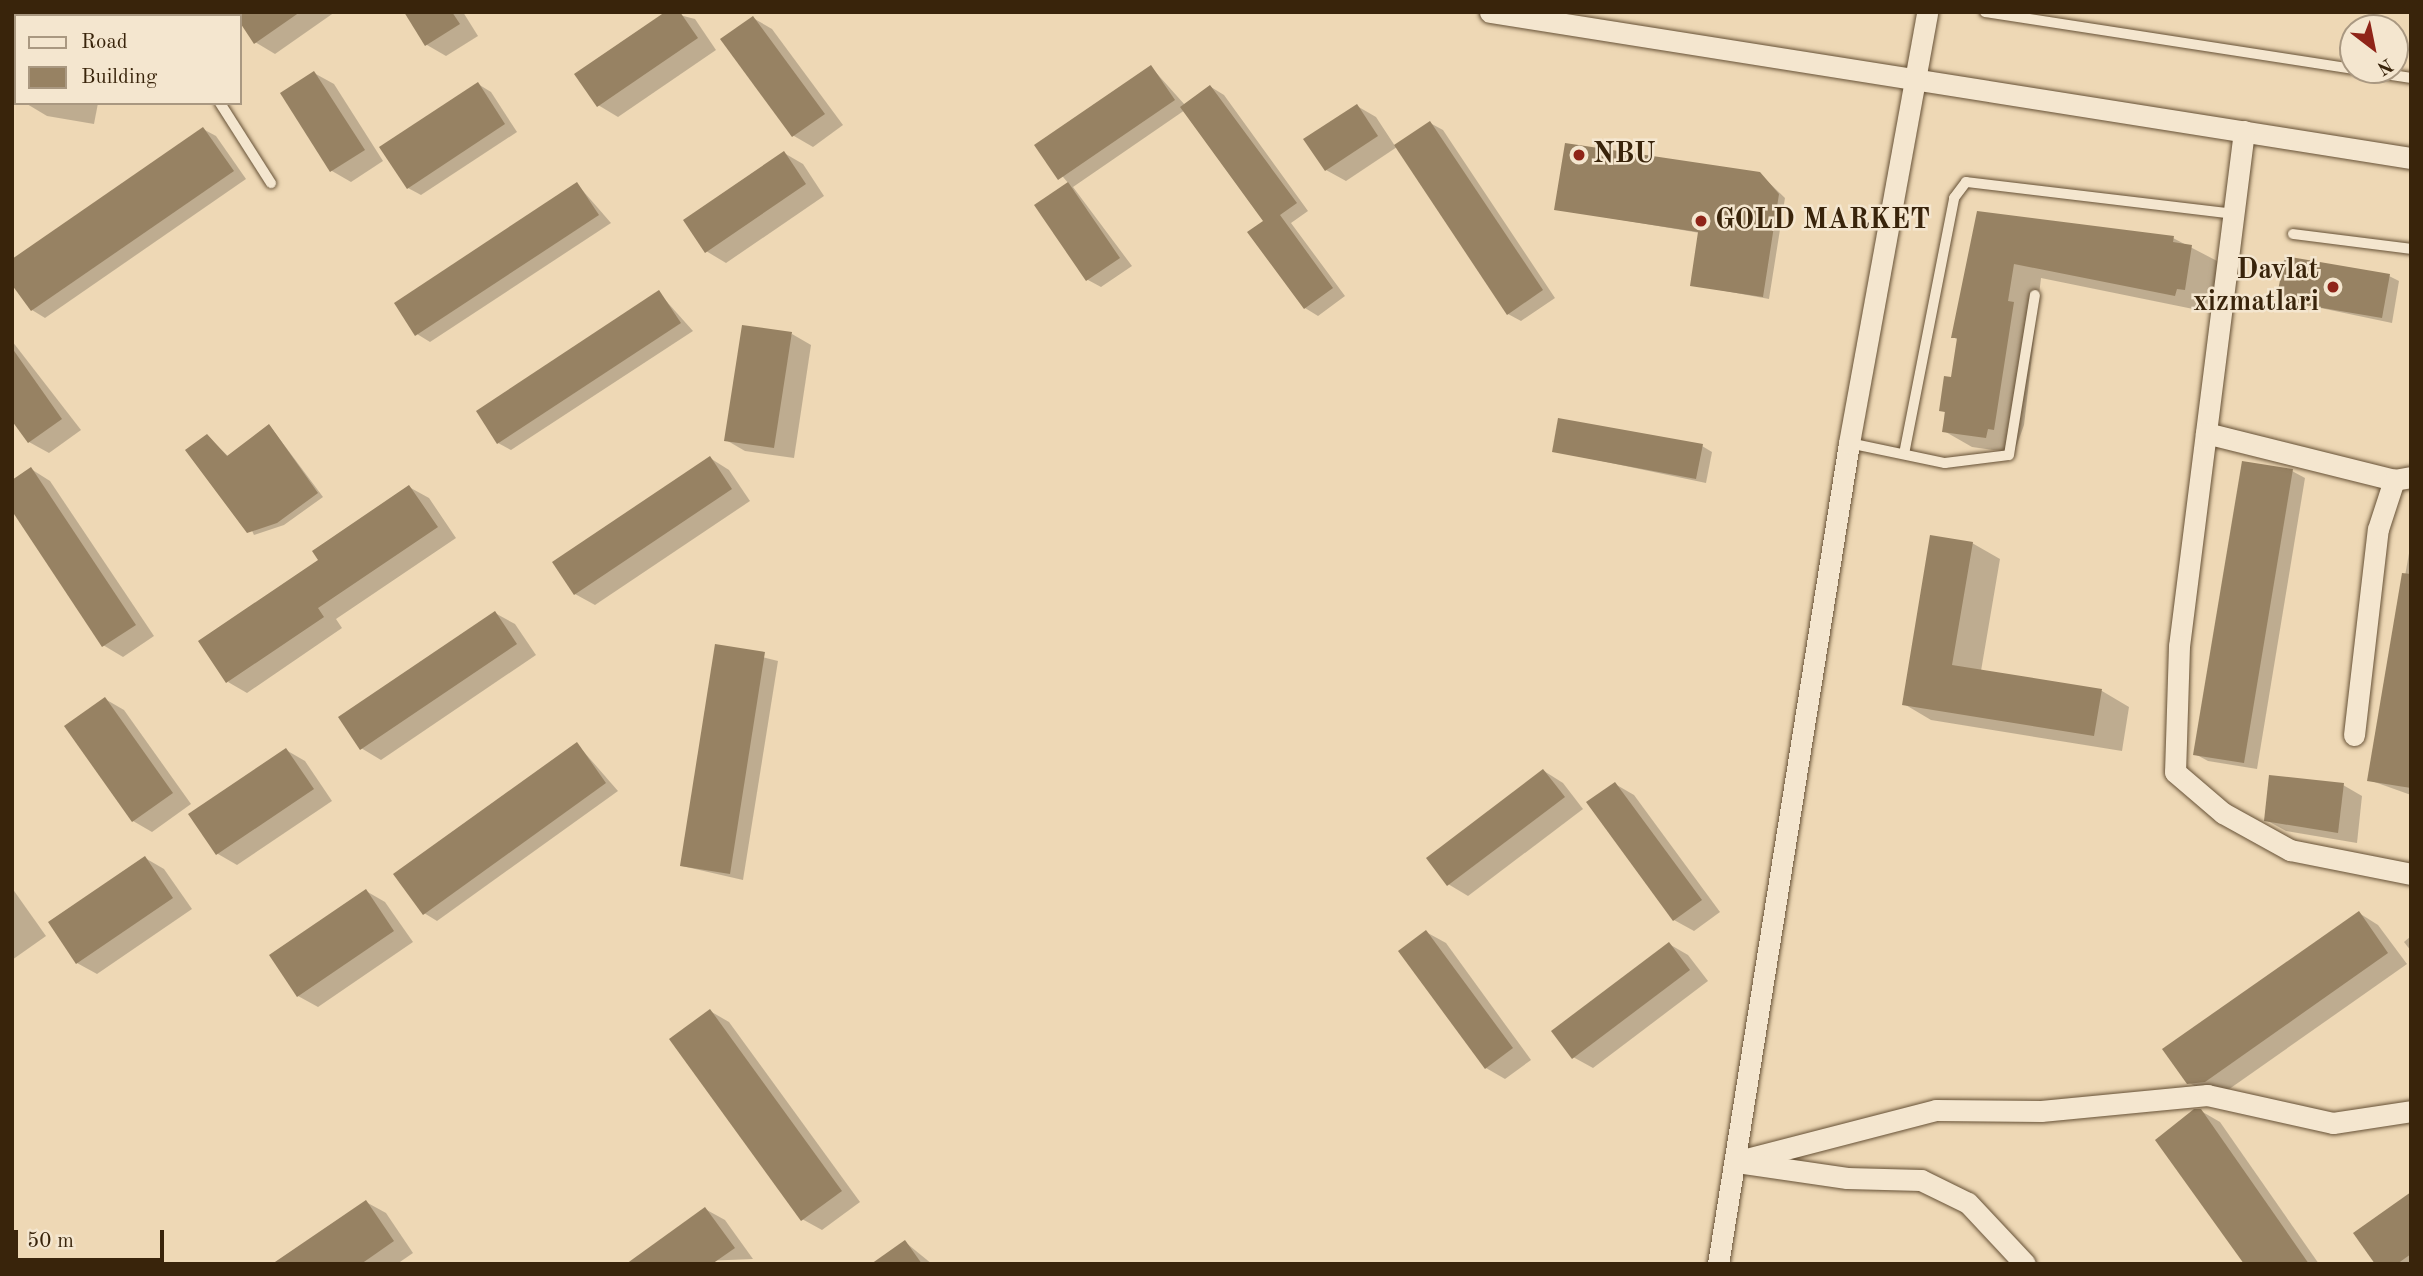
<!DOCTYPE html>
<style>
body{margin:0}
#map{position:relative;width:2423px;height:1276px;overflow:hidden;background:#eed8b5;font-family:"Old Standard TT",serif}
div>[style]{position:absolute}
.shadow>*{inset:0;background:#0003}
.building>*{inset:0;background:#978263}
.roads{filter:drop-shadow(0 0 2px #665136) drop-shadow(0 0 2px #665136)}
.lane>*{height:10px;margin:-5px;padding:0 5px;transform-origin:5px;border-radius:5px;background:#f4e6cf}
.street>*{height:21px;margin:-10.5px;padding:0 10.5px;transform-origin:10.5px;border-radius:10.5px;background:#f4e6cf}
.dots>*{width:19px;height:19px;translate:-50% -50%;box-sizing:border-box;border:4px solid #f4e6cf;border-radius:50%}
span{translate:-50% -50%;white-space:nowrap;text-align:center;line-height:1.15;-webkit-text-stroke:5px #f4e6cf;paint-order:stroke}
.poi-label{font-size:28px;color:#39240b;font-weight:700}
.left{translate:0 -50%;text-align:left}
.right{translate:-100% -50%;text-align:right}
.frame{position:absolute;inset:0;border:14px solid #39240b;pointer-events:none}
.legend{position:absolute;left:14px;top:14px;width:228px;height:91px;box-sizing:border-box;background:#f4e6cf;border:2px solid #a99881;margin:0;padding:9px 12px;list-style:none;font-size:21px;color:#39240b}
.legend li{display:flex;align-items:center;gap:14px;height:35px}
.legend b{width:35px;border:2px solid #a99881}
.north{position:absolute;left:2339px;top:14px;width:70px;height:70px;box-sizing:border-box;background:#f4e6cf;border:2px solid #a99881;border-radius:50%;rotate:148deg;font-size:19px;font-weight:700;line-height:28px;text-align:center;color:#39240b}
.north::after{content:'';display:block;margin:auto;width:24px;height:32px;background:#8f2418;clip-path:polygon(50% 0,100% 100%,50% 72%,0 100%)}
.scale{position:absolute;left:14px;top:1230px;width:150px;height:32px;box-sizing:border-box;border:4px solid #39240b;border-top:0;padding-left:9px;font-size:21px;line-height:24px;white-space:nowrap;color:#39240b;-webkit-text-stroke:5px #f4e6cf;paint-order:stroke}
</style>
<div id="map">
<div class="shadow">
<div style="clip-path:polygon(44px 12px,115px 12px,44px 16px)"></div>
<div style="clip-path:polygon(235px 12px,335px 12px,275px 54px,255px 42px)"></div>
<div style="clip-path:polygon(406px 12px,463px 12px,478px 36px,446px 56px,427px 45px)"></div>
<div style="clip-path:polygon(668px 12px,695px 19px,716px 50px,618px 117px,598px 105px)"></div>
<div style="clip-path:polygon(753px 18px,772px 29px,843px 125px,813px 147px,794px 136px,723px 40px)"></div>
<div style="clip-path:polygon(1151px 67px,1185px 105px,1211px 87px,1224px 95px,1308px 211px,1291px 223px,1345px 296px,1318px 316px,1305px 308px,1266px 221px,1185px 110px,1073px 187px,1132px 266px,1101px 287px,1088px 280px,1037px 206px,1069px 184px,1036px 145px)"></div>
<div style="clip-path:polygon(314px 73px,334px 84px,383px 161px,351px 182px,332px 171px)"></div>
<div style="clip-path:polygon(478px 84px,491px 92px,517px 132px,421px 195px,408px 188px)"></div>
<div style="clip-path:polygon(98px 103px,94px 124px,47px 116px,27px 104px)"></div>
<div style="clip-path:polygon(1357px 106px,1376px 117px,1395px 146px,1430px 123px,1443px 130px,1555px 298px,1521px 321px,1508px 314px,1397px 147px,1346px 181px,1326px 170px)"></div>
<div style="clip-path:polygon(203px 129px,216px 136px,246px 179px,45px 318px,32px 310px)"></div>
<div style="clip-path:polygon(784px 153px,803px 164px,824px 196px,726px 263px,706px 251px)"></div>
<div style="clip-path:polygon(1759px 173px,1785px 198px,1769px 299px,1692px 285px,1700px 233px,1556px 209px)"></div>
<div style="clip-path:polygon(577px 184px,611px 223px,430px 342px,417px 334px)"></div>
<div style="clip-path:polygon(1978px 213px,2173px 238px,2219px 262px,2213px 305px,2204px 303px,2203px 311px,2041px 278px,2024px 425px,2014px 453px,1972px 447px,1944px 431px,1946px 378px,1952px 379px,1958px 340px,1953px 337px)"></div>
<div style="clip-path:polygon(2389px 276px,2399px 281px,2392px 323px,2278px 299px)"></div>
<div style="clip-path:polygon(659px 293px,693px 331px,511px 450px,498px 443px)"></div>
<div style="clip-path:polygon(792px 334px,811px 345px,794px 458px,745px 451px,726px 440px)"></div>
<div style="clip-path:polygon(12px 341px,81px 430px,49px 453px,29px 442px,12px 418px)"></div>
<div style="clip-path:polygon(270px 426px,323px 497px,284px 525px,254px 535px,207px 436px,229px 457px)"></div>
<div style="clip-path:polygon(1702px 446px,1712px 452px,1706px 483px,1554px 451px)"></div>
<div style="clip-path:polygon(710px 458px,729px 470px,750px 501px,595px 605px,575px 594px)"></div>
<div style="clip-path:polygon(31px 469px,50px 481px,154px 636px,123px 657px,103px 645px)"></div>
<div style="clip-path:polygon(2292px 471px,2305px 478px,2257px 769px,2208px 761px,2195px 754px)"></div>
<div style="clip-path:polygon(409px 487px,429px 498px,456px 538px,336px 619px,342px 628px,247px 693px,228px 682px,320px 560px)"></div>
<div style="clip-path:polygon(2411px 542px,2411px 795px,2369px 780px)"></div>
<div style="clip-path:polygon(1972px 543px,2000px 559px,1981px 671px,2102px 691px,2129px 707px,2122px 751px,1931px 720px,1904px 704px)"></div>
<div style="clip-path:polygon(495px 613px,515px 624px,536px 655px,381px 760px,361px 748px)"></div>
<div style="clip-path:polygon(717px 646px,778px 661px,743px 880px,682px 866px)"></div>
<div style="clip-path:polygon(105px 699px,124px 710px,191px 804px,152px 832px,133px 821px)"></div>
<div style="clip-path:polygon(577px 744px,618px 791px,437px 921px,424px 913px)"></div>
<div style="clip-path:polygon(286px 750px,305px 761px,332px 801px,237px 865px,218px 854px,191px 814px)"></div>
<div style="clip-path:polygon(1544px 771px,1563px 783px,1583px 809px,1468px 896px,1448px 884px)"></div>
<div style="clip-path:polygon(1615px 784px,1634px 795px,1720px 912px,1694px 931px,1674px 920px)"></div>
<div style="clip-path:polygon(2343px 785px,2362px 796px,2357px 843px,2286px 831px,2266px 820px)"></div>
<div style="clip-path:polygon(145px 858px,164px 869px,192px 909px,97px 974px,77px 963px)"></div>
<div style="clip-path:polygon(12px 888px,46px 936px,12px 960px)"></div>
<div style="clip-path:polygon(366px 891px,385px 902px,413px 942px,318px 1007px,298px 996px)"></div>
<div style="clip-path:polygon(2359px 913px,2378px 925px,2407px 964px,2225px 1092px,2208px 1094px,2188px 1082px)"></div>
<div style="clip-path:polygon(1426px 932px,1446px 943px,1531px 1060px,1505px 1079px,1486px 1068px)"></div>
<div style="clip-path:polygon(2411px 936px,2411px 951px,2404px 942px)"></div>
<div style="clip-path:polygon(1669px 944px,1688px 955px,1708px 981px,1593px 1068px,1573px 1057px)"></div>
<div style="clip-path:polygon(710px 1011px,729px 1022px,860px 1202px,822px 1230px,802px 1219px)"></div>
<div style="clip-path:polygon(2201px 1111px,2220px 1122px,2319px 1264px,2247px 1264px)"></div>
<div style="clip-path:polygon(2411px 1194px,2411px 1264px,2377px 1264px)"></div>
<div style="clip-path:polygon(366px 1202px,386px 1213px,413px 1253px,397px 1264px,275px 1264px)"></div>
<div style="clip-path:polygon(705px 1209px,725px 1220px,753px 1259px,629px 1264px)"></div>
<div style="clip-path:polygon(905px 1242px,932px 1264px,874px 1264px)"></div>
</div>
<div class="building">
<div style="clip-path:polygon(233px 12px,300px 12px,254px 44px)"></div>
<div style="clip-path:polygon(404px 12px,452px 12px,460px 24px,425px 46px)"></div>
<div style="clip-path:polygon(665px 12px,680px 12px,698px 38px,597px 107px,574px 74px)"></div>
<div style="clip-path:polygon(753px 16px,825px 114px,792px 137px,720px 39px)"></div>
<div style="clip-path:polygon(1151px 65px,1175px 100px,1058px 180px,1034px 145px)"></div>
<div style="clip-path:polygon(314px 71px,365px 150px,330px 172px,280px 93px)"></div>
<div style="clip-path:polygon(478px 82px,505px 124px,407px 189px,379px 147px)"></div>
<div style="clip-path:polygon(1210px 85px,1297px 203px,1280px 215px,1333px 288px,1304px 309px,1247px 232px,1263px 221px,1180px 107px)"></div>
<div style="clip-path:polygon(1357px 104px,1378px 136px,1325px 171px,1303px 139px)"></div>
<div style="clip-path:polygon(1430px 121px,1543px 290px,1507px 315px,1394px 145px)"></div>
<div style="clip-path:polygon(203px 127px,234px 171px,31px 311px,12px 285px,12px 259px)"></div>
<div style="clip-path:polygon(1565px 143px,1760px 172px,1779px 194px,1763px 297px,1690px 286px,1698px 232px,1554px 210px)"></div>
<div style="clip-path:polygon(784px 151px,806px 184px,705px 253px,683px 220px)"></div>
<div style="clip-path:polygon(577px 182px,599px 215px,415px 336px,394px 303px)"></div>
<div style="clip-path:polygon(1068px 182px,1120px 258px,1086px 281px,1034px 205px)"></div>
<div style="clip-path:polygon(1977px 211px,2174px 236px,2173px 242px,2192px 245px,2185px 290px,2177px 289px,2175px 296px,2014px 264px,2008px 301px,2014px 302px,1994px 430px,1988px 429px,1986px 438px,1942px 432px,1945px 412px,1939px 411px,1944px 376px,1951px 377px,1957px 338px,1951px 338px)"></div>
<div style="clip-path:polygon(2285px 256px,2390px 274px,2382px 318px,2276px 300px)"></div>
<div style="clip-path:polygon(659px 290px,681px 323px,497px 444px,476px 411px)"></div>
<div style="clip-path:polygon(742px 325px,792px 332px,774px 448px,724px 441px)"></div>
<div style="clip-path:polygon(12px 348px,62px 419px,28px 443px,12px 421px)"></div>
<div style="clip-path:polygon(1558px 418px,1703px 444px,1696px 479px,1552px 452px)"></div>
<div style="clip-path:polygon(269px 424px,318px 493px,277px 523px,247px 533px,185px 450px,207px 434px,227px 456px)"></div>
<div style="clip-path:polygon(710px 456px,732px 489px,574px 595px,552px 562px)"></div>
<div style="clip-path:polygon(2242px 461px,2293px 469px,2244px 763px,2193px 755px)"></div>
<div style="clip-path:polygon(31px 467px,136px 625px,102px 647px,12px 511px,12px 480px)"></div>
<div style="clip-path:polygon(409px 485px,438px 527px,318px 608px,324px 617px,226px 683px,198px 641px,318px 560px,312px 551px)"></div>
<div style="clip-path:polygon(1930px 535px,1973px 542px,1952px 665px,2102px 689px,2094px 736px,1902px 705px)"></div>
<div style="clip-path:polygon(2402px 573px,2411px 574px,2411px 788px,2367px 781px)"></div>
<div style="clip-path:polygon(495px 611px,517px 644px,360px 750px,338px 717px)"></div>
<div style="clip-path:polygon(715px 644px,765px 652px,730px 874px,680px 866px)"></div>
<div style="clip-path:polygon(105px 697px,173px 793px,132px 822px,64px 726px)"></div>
<div style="clip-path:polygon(577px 742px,606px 783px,423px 915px,393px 874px)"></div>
<div style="clip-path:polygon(286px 748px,314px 789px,216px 855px,188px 814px)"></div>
<div style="clip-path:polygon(1543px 769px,1565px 797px,1447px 886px,1426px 858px)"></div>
<div style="clip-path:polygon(2269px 775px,2344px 783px,2338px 833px,2264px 821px)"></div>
<div style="clip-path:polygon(1615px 782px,1702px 900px,1673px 921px,1586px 802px)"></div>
<div style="clip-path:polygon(145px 856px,173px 898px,76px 964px,48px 922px)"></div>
<div style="clip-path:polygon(366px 889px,394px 931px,297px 997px,269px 955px)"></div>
<div style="clip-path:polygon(2359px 911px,2388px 953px,2205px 1082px,2187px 1084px,2162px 1049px)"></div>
<div style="clip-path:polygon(1426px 930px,1513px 1048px,1485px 1069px,1398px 951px)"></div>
<div style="clip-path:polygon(1669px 942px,1690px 970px,1572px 1059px,1551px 1031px)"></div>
<div style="clip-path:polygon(710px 1009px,842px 1191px,801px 1221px,669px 1039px)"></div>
<div style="clip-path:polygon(2194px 1109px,2201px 1109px,2309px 1264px,2244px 1264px,2155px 1140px)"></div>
<div style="clip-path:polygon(2411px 1192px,2411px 1254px,2397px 1264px,2375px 1264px,2353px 1233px)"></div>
<div style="clip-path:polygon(366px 1200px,394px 1241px,361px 1264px,272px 1264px)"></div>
<div style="clip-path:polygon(705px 1207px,735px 1248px,712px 1264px,626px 1264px)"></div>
<div style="clip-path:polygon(905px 1240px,922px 1264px,871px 1264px)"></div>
</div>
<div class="roads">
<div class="lane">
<div style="left:183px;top:12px;width:4px;rotate:76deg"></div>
<div style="left:1985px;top:12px;width:372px;rotate:8.8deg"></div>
<div style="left:2359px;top:70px;width:53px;rotate:8.7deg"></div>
<div style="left:220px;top:103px;width:95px;rotate:57.5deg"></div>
<div style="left:2293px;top:234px;width:119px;rotate:7.2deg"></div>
<div style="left:1849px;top:443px;width:98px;rotate:11.8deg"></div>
<div style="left:1945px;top:463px;width:64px;rotate:-7.1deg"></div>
<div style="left:2009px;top:455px;width:162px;rotate:-80.8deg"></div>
<div style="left:1904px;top:454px;width:261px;rotate:-78.9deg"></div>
<div style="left:1954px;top:198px;width:20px;rotate:-53deg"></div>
<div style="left:1966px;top:182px;width:270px;rotate:6.8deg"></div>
</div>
<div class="street">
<div style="left:1490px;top:12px;width:933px;rotate:9.01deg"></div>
<div style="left:2244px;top:131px;width:519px;rotate:97.19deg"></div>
<div style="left:2179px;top:646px;width:126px;rotate:91.8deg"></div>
<div style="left:2175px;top:772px;width:63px;rotate:40.5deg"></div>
<div style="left:2223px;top:813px;width:77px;rotate:28.9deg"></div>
<div style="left:2290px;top:850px;width:123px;rotate:11.2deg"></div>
<div style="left:2206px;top:433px;width:194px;rotate:14deg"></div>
<div style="left:2354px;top:735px;width:207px;rotate:-83.4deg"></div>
<div style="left:2378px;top:529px;width:52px;rotate:-71.9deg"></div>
<div style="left:2394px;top:480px;width:17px;rotate:-10deg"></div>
<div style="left:1735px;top:1162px;width:208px;rotate:-14.5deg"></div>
<div style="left:1936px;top:1110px;width:105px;rotate:0.5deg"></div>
<div style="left:2041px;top:1111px;width:167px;rotate:-5.5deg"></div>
<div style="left:2207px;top:1095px;width:129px;rotate:12.5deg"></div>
<div style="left:2333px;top:1123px;width:79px;rotate:-8.7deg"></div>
<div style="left:1744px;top:1163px;width:104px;rotate:8.3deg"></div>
<div style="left:1847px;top:1178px;width:74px;rotate:1.5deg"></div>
<div style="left:1921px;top:1180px;width:52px;rotate:26.1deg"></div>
<div style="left:1968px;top:1203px;width:83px;rotate:46.9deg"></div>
<div style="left:1718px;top:1264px;width:831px;rotate:-80.93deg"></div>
<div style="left:1849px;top:443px;width:438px;rotate:-79.7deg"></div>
</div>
</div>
<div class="dots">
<div style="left:1579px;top:155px;background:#8f2418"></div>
<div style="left:1701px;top:221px;background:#8f2418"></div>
<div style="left:2333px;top:287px;background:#8f2418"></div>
</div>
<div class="poi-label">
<span class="left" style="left:1593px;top:155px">NBU</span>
<span class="left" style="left:1715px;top:221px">GOLD MARKET</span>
<span class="right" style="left:2319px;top:287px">Davlat<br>xizmatlari</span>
</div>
<div class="frame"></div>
<ul class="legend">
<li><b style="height:9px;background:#f4e6cf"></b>Road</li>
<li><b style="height:19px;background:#978263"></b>Building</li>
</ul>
<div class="north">N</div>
<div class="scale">50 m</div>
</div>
